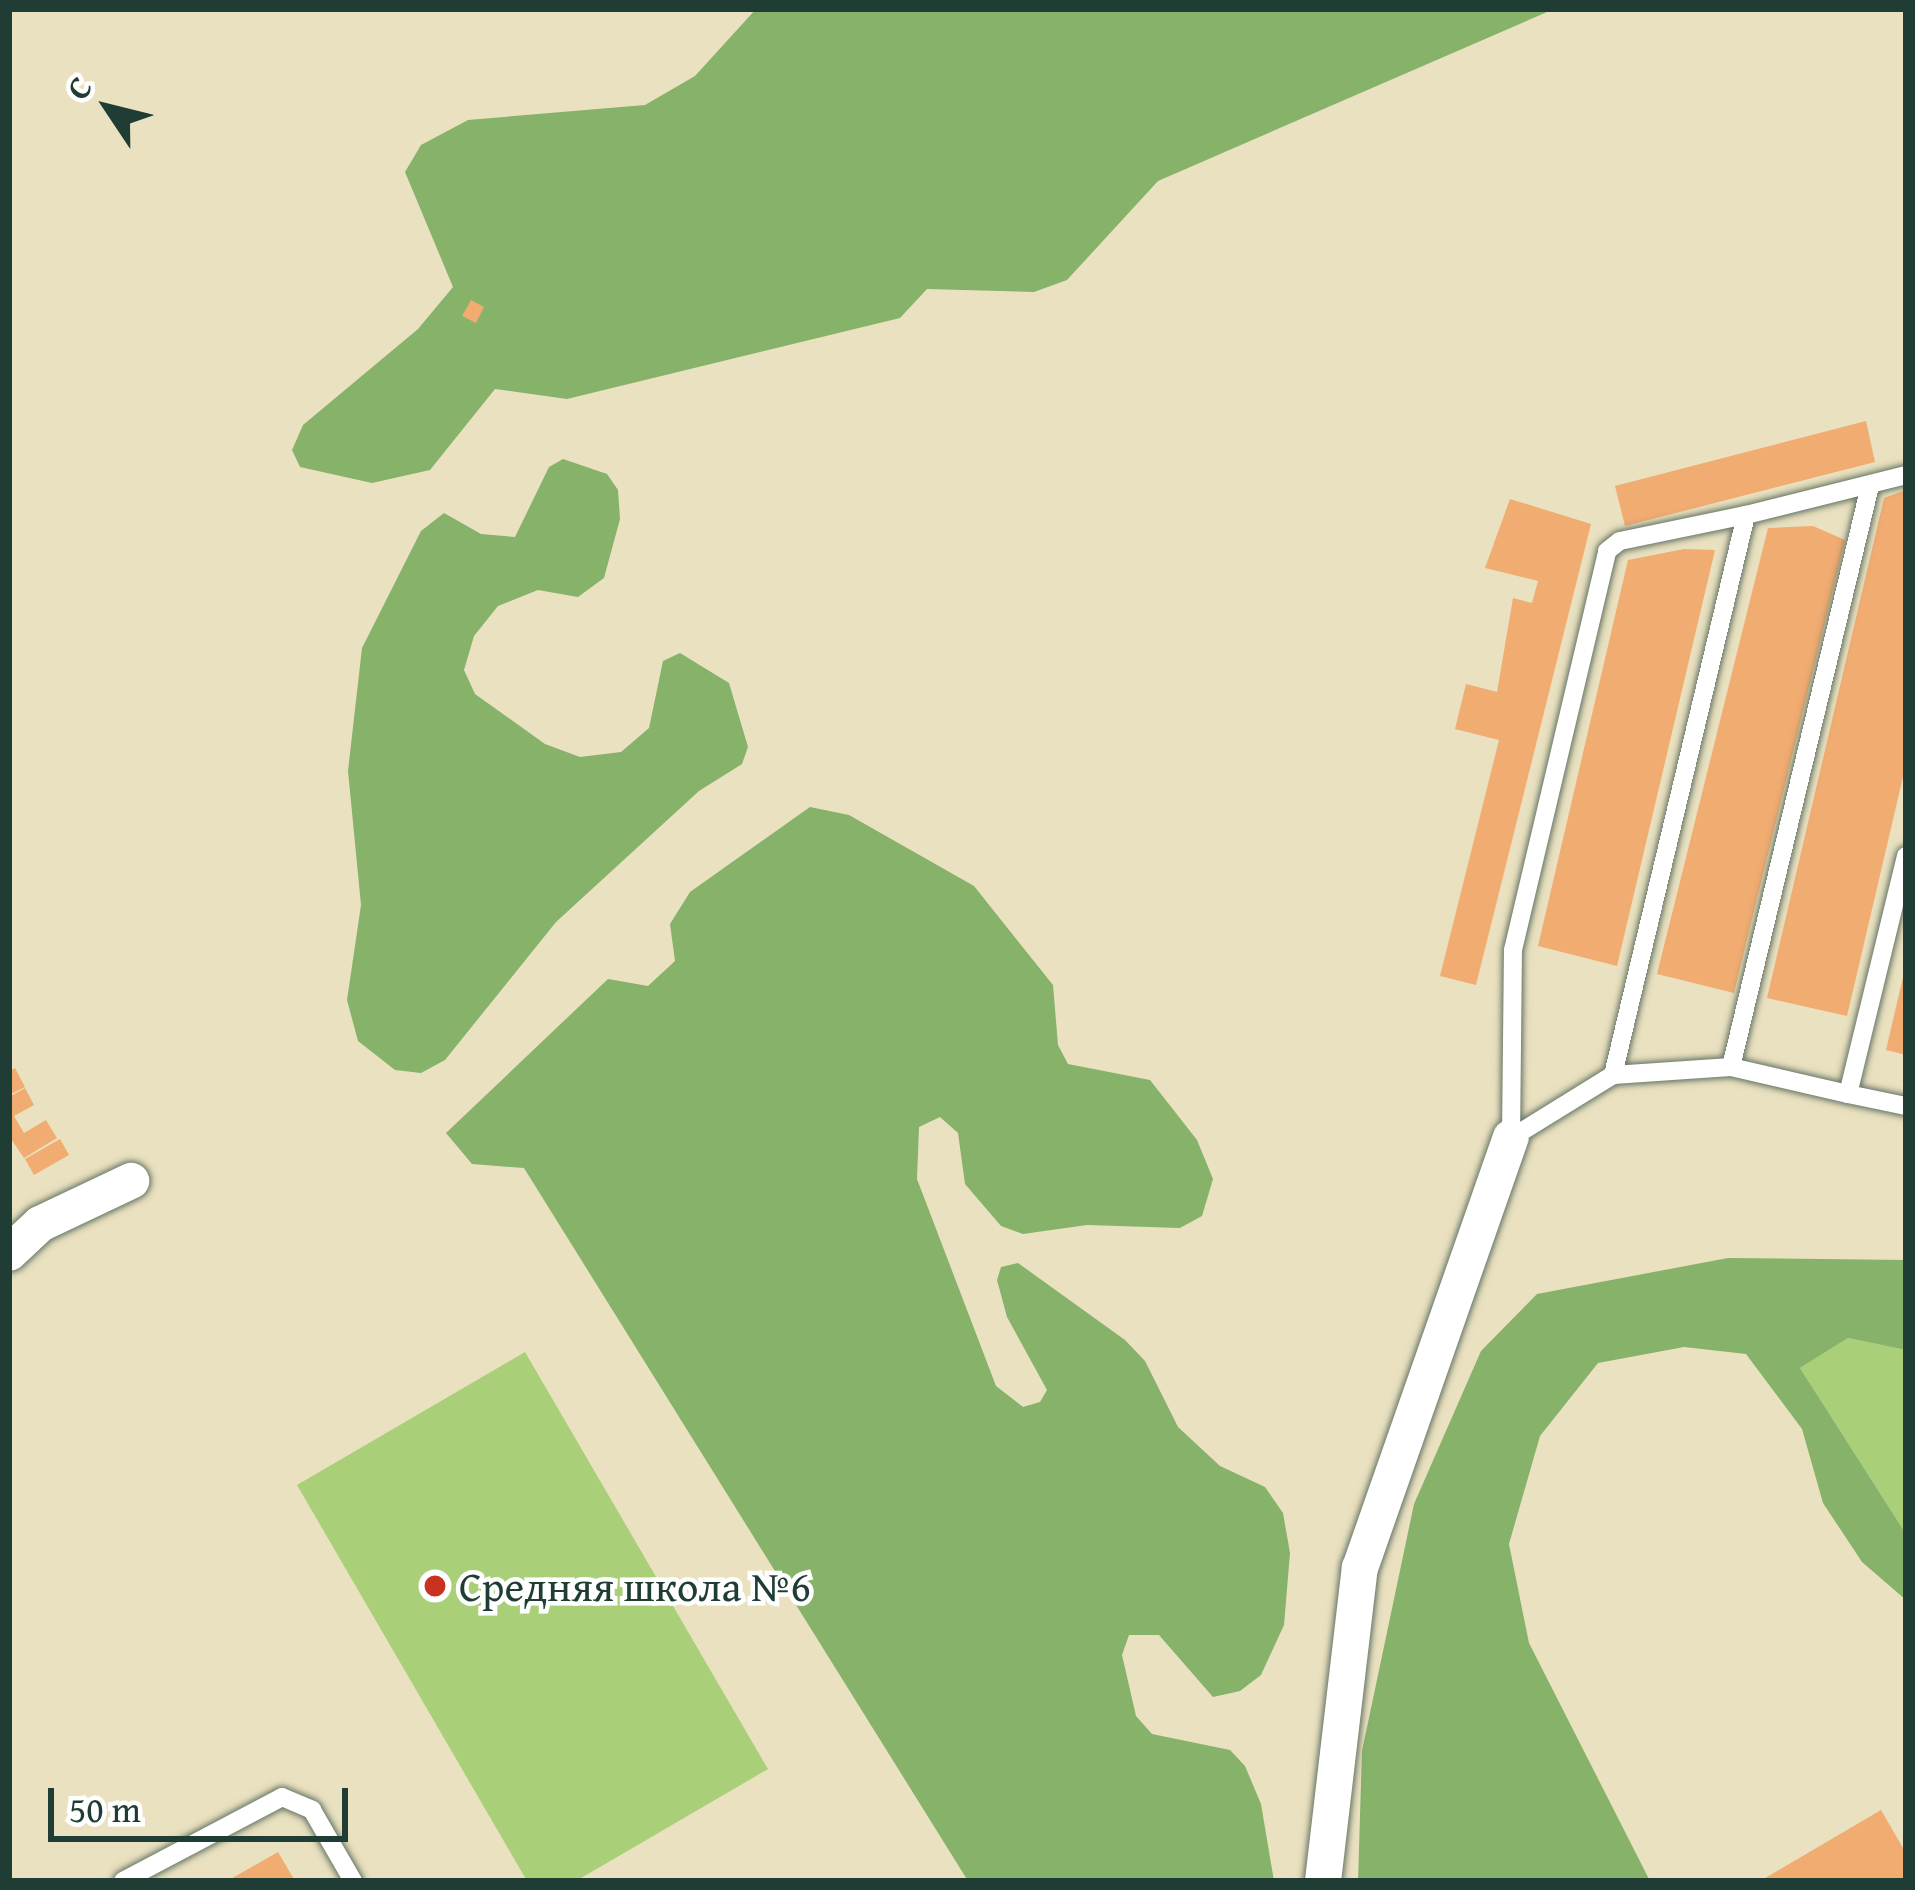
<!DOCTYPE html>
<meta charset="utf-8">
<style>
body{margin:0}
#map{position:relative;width:1915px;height:1890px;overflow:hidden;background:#eae1c0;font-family:"Gentium Book Plus",serif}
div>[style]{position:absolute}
.green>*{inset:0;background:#a9cf79}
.forest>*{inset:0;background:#86b269}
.building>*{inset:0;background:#f0ac71}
.roads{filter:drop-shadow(0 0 3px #667665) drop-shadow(0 0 3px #667665)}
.lane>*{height:18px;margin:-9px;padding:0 9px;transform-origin:9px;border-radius:9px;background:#fff}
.street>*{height:36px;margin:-18px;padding:0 18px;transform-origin:18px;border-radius:18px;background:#fff}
.dots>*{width:33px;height:33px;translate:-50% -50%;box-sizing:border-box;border:6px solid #fff;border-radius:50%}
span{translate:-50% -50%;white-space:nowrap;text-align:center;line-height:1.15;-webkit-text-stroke:9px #fff;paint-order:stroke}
.poi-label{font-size:42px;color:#1f3d34}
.left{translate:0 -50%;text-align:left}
.frame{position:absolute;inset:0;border:12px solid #1f3d34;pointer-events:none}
.north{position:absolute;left:48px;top:48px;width:120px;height:120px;-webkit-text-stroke:9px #fff;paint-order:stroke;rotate:305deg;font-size:33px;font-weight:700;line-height:48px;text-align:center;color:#1f3d34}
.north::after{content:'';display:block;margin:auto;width:42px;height:54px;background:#1f3d34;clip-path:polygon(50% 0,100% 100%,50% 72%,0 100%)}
.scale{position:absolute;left:48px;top:1788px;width:300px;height:54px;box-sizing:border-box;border:6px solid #1f3d34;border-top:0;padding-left:15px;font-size:36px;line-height:42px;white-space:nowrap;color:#1f3d34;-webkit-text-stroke:9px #fff;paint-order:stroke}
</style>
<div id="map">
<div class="green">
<div style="clip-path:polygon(1848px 1338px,1906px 1350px,1906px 1534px,1800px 1368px)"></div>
<div style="clip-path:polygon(525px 1352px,768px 1769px,576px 1881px,527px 1881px,297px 1485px)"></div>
</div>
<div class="forest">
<div style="clip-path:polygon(756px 9px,1554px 9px,1158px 181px,1067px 280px,1034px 292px,927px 289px,900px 318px,567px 399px,495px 389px,430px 470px,372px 483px,300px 467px,292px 450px,303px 425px,418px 329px,453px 287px,405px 172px,421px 145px,468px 120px,645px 105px,695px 76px)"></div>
<div style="clip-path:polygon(563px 459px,607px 474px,618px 490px,620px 519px,604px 578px,578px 597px,538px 590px,498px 606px,474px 636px,464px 670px,475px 694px,545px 744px,580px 757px,621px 752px,649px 728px,663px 661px,680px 653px,729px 683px,748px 747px,742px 764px,699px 791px,556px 922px,445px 1060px,421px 1073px,395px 1070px,358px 1041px,347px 1000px,361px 905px,348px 771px,362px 648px,421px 531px,444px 513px,481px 534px,515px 537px,549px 467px)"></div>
<div style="clip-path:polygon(810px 807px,849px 815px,974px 886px,1053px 985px,1058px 1045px,1068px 1064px,1150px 1080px,1197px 1140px,1213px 1179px,1202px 1216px,1180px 1228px,1087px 1225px,1023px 1234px,1001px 1226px,965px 1184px,958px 1133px,940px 1117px,919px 1127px,917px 1179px,996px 1386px,1023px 1407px,1040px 1402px,1047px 1390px,1007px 1317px,997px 1280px,1001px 1267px,1018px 1263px,1125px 1340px,1145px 1361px,1178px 1427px,1220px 1466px,1265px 1487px,1283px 1513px,1290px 1553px,1284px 1625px,1261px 1675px,1240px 1691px,1213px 1697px,1159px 1635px,1129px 1635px,1122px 1655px,1136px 1716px,1152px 1734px,1230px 1750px,1245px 1766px,1261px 1804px,1274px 1881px,968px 1881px,524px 1168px,472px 1164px,446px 1133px,608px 979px,648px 986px,675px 961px,670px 924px,690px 892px)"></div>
<div style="clip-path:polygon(1728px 1258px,1906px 1260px,1906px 1350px,1848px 1338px,1800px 1368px,1906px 1534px,1906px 1600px,1862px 1562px,1823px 1503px,1802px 1429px,1746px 1354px,1684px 1347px,1598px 1363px,1540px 1436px,1509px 1544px,1529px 1643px,1650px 1881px,1358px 1881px,1362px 1751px,1414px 1504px,1481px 1351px,1537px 1294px)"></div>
</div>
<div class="building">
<div style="clip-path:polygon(471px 300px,484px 307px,476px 323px,462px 316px)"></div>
<div style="clip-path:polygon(1866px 421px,1875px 462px,1625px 526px,1615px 486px)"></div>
<div style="clip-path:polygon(1906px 490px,1906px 764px,1847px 1016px,1767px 998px,1884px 498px)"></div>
<div style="clip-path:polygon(1510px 499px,1591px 524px,1476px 985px,1440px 976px,1499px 740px,1455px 729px,1466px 684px,1497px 692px,1513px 598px,1532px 603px,1538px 581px,1485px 568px)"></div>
<div style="clip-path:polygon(1813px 526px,1845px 540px,1734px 993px,1657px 974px,1768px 528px)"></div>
<div style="clip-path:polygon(1684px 549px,1715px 550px,1617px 966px,1538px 946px,1628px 560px)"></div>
<div style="clip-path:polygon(1904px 973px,1906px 973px,1906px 1055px,1886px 1050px)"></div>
<div style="clip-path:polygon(15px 1068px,25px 1087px,9px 1095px,9px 1072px)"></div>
<div style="clip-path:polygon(25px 1088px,34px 1105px,14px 1116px,24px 1133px,46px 1120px,57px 1138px,24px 1158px,9px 1136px,9px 1097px)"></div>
<div style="clip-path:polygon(60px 1139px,69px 1155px,34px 1175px,25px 1159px)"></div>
<div style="clip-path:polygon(1881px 1810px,1906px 1853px,1906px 1881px,1760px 1881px)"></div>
<div style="clip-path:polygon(278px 1852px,295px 1881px,227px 1881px)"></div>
</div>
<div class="roads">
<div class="lane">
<div style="left:1746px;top:515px;width:576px;rotate:103.36deg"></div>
<div style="left:1613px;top:1075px;width:120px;rotate:148.3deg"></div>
<div style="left:1511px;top:1138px;width:188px;rotate:-89.4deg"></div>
<div style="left:1513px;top:950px;width:410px;rotate:-76.7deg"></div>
<div style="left:1607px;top:551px;width:16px;rotate:-38deg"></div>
<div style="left:1620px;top:541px;width:129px;rotate:-11.7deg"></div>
<div style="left:1746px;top:515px;width:165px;rotate:-14deg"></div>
<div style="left:1731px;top:1067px;width:597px;rotate:-76.55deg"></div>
<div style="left:1613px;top:1075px;width:118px;rotate:-3.9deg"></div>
<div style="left:1731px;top:1067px;width:120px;rotate:13deg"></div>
<div style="left:1848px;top:1094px;width:245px;rotate:-76.3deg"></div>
<div style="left:1848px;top:1094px;width:59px;rotate:11.7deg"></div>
<div style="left:123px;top:1881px;width:180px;rotate:-27.8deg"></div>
<div style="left:282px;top:1797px;width:33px;rotate:23deg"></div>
<div style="left:312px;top:1810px;width:82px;rotate:60deg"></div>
</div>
<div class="street">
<div style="left:9px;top:1253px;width:42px;rotate:-43.1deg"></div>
<div style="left:40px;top:1224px;width:101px;rotate:-25.3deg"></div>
<div style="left:1323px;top:1881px;width:315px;rotate:-83.3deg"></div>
<div style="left:1360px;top:1568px;width:456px;rotate:-70.7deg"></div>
</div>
</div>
<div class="dots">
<div style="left:435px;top:1586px;background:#c8321e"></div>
</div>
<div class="poi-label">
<span class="left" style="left:459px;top:1586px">Средняя школа №6</span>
</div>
<div class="frame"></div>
<div class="north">С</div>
<div class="scale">50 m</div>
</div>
